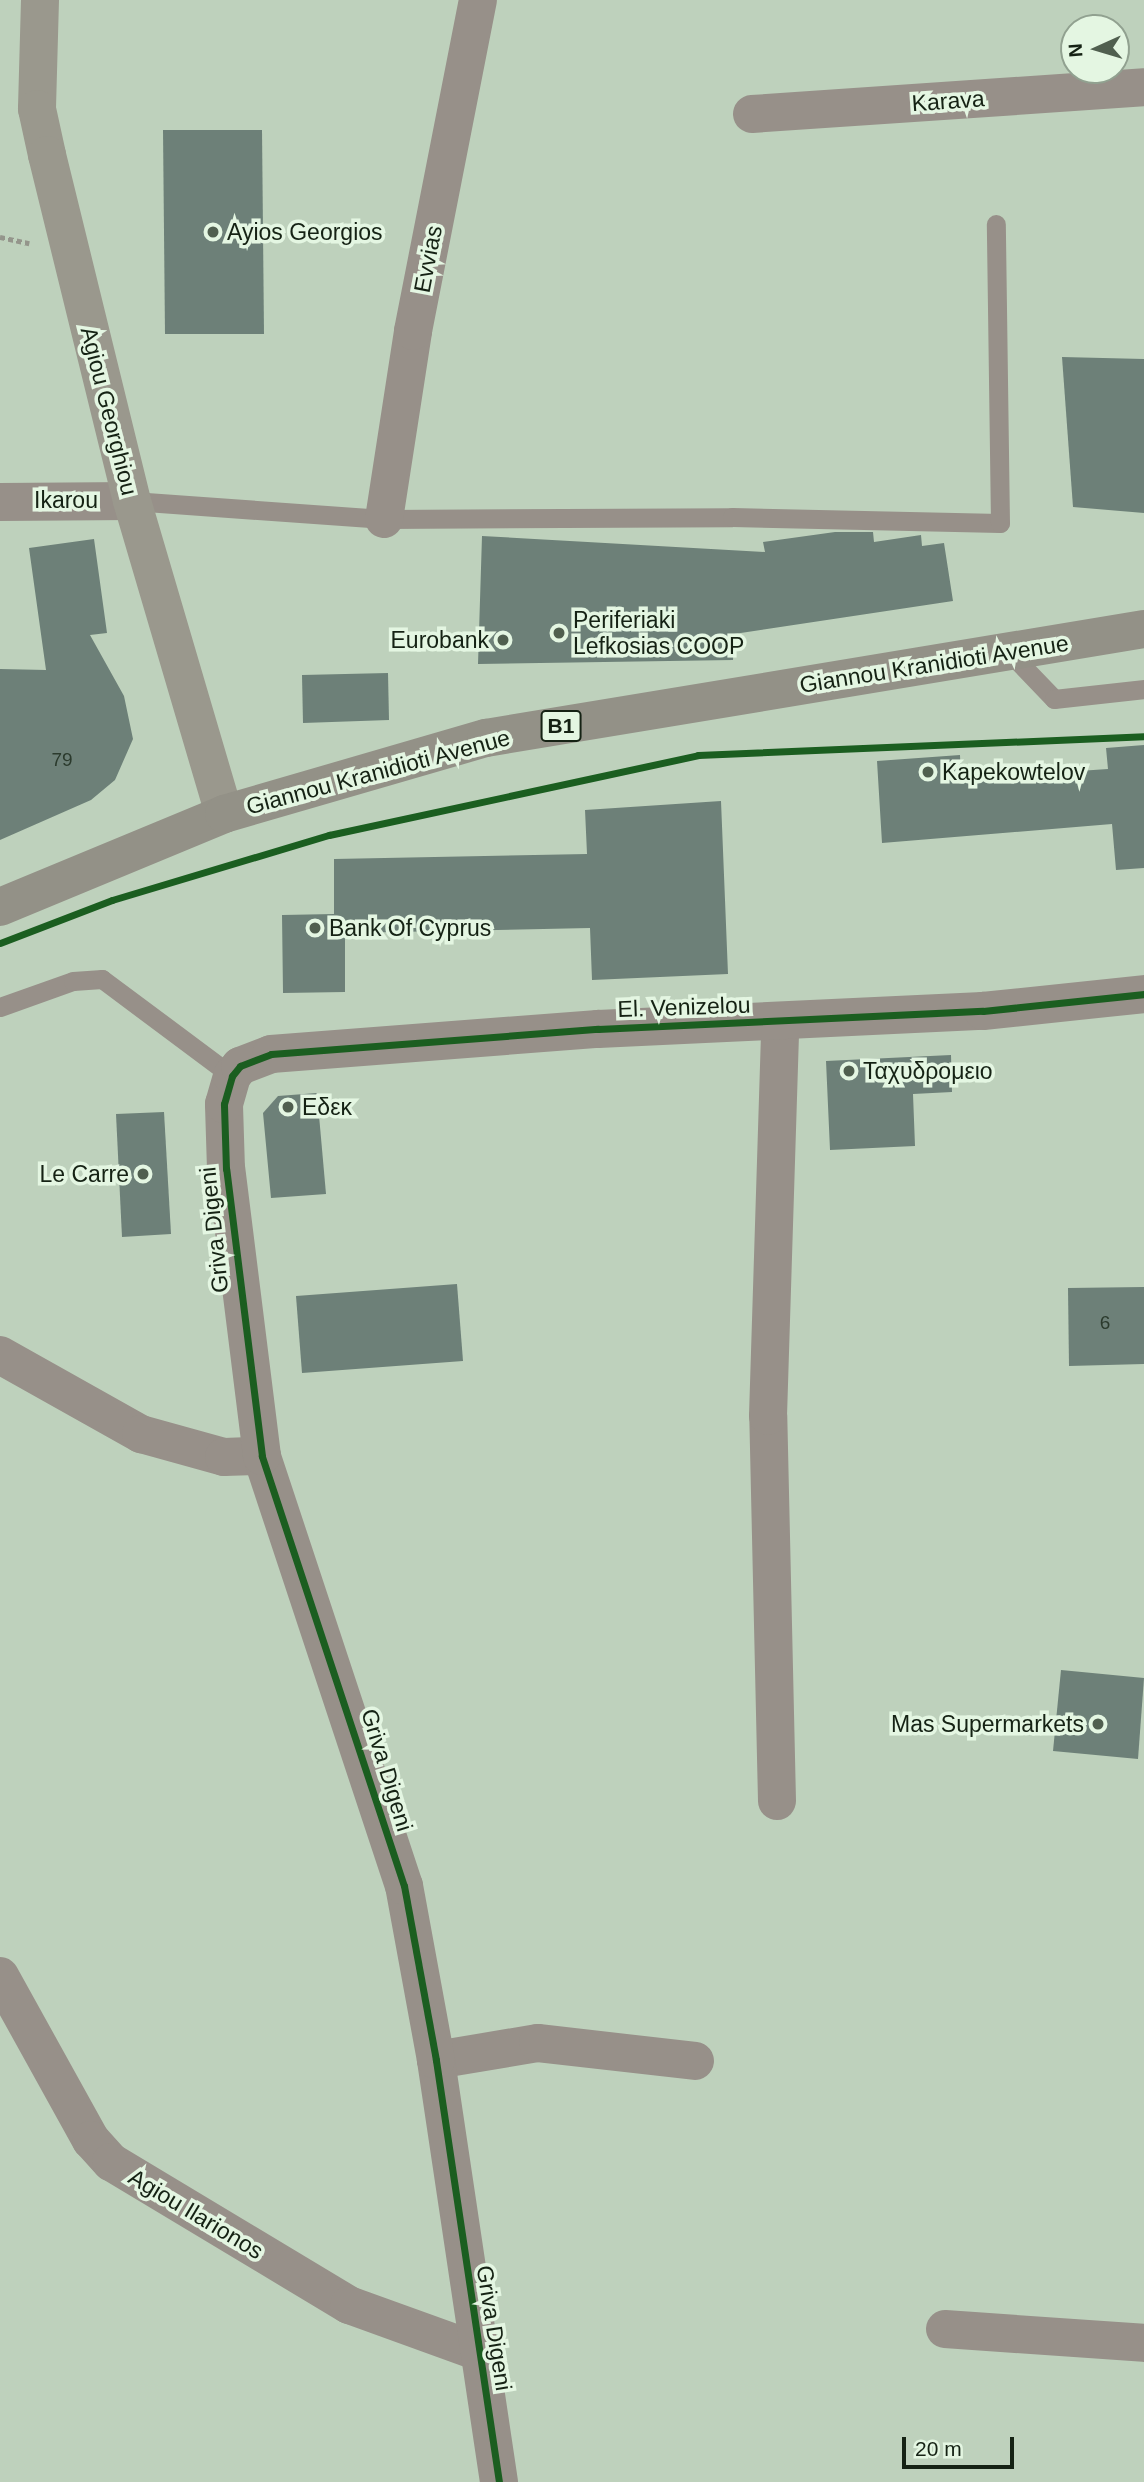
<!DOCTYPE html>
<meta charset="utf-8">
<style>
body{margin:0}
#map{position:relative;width:1144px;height:2482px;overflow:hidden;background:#bed1bc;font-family:Helvetica,sans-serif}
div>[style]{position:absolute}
.building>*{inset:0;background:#6d8078}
.path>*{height:4.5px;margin-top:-2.25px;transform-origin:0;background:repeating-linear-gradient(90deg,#94958b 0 5px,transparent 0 8.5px)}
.lane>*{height:19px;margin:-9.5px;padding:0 9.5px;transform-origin:9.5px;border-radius:9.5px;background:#979089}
.street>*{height:38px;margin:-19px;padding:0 19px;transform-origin:19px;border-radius:19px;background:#979089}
.secondary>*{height:38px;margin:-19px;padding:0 19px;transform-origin:19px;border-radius:19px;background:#9a988d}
.primary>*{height:38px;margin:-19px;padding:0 19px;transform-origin:19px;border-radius:19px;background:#939187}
.cycleway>*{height:7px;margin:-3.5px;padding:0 3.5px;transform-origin:3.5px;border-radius:3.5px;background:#1b5e20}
.dots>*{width:19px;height:19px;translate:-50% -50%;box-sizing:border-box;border:4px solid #e4f6e2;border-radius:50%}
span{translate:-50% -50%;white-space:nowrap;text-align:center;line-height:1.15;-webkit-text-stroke:7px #e4f6e2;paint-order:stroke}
.number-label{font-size:19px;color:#2b3a2d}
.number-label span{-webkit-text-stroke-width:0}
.shield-label span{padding:2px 5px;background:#e4f6e2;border:2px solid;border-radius:5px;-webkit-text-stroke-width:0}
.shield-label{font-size:21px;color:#152214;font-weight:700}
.street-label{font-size:23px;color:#152214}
.poi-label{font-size:23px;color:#152214}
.left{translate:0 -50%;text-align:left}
.right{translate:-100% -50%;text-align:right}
.north{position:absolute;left:1060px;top:14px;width:70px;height:70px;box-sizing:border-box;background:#e4f6e2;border:2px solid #91a190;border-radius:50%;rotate:266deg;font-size:19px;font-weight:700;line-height:28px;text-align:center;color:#152214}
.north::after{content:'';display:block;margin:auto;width:24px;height:32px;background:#505f4f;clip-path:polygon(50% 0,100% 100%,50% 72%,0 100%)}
.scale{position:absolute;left:902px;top:2437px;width:112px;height:32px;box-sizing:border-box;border:4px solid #152214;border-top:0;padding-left:9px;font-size:21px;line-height:24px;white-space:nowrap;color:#152214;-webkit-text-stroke:5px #e4f6e2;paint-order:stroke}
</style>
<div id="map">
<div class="building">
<div style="clip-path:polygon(163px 130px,262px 130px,264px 334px,165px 334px)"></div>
<div style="clip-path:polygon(1062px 357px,1144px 359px,1144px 513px,1073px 507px)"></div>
<div style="clip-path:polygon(835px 532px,873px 532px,874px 542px,921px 535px,922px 546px,944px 543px,953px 601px,734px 634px,733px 660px,478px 664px,482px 536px,765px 552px,763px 542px)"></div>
<div style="clip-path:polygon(94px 539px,107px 633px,90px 635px,124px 696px,133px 739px,115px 780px,91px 800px,0 840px,0 669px,46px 670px,29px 548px)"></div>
<div style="clip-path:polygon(388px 673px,389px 720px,303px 723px,302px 675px)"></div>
<div style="clip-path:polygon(1144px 745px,1144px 868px,1116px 870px,1112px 824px,882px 843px,877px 761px,960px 755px,961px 779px,1108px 769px,1106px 748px)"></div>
<div style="clip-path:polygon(721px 801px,728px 974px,592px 980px,590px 928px,345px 933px,345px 992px,283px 993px,282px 915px,334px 914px,334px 859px,587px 854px,585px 810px)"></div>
<div style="clip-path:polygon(951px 1055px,952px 1092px,913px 1094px,915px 1146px,830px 1150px,826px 1061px)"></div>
<div style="clip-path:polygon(317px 1093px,326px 1194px,271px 1198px,263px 1113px,278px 1096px)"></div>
<div style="clip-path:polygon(164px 1112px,171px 1234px,122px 1237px,116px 1114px)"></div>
<div style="clip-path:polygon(457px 1284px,463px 1361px,302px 1373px,296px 1296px)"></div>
<div style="clip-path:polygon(1144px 1287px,1144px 1364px,1069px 1366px,1068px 1288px)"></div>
<div style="clip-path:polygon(1061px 1670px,1144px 1678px,1138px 1759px,1053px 1751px)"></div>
</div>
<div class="path">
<div style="left:0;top:237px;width:30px;rotate:12deg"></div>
</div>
<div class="lane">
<div style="left:132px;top:501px;width:253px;rotate:4.1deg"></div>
<div style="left:384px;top:519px;width:348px;rotate:-0.3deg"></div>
<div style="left:732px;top:517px;width:268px;rotate:1.3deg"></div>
<div style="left:1000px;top:523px;width:299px;rotate:-90.8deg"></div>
<div style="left:1009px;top:652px;width:65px;rotate:46.2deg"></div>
<div style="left:1054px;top:699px;width:91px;rotate:-6.3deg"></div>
<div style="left:0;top:1007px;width:77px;rotate:-19.6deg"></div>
<div style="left:73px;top:981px;width:29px;rotate:-4deg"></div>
<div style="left:102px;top:979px;width:162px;rotate:36.7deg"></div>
</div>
<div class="street">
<div style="left:752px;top:114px;width:393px;rotate:-3.9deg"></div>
<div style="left:0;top:502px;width:132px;rotate:-0.4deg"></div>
<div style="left:384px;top:519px;width:190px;rotate:-81.2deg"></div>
<div style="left:413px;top:331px;width:337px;rotate:-78.9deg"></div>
<div style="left:0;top:1355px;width:162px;rotate:29.3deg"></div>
<div style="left:141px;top:1434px;width:86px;rotate:15.5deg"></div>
<div style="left:224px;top:1457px;width:38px;rotate:-2deg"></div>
<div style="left:777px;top:1801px;width:385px;rotate:-91.3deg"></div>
<div style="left:768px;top:1416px;width:392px;rotate:-88.2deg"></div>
<div style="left:0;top:1976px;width:188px;rotate:61deg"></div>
<div style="left:91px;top:2140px;width:30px;rotate:48deg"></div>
<div style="left:111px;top:2162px;width:278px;rotate:31deg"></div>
<div style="left:349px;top:2305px;width:138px;rotate:19.9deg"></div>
<div style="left:436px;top:2060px;width:103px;rotate:-9.5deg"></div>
<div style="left:538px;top:2043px;width:158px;rotate:6.5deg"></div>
<div style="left:945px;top:2329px;width:199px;rotate:4deg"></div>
<div style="left:499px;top:2482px;width:427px;rotate:-98.5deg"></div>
<div style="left:436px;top:2060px;width:177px;rotate:-100.4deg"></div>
<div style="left:404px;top:1886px;width:453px;rotate:-108.3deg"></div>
<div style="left:262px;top:1456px;width:289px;rotate:-97.1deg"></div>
<div style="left:226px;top:1169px;width:65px;rotate:-91.8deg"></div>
<div style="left:224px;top:1104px;width:29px;rotate:-74deg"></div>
<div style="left:232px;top:1076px;width:13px;rotate:-51deg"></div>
<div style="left:240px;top:1066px;width:33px;rotate:-21deg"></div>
<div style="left:271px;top:1054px;width:328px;rotate:-4.4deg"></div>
<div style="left:598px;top:1029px;width:385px;rotate:-2.7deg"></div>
<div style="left:983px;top:1011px;width:162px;rotate:-6deg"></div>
</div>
<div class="secondary">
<div style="left:40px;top:0;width:109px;rotate:91.6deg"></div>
<div style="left:37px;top:109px;width:47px;rotate:77.7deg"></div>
<div style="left:47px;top:155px;width:356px;rotate:76.2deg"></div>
<div style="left:132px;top:501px;width:326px;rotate:73.6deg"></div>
</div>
<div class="primary">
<div style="left:0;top:907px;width:243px;rotate:-22.5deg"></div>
<div style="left:224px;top:814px;width:273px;rotate:-16.2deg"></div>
<div style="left:486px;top:738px;width:667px;rotate:-9.41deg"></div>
</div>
<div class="cycleway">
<div style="left:0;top:943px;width:120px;rotate:-21deg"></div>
<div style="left:112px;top:900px;width:227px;rotate:-16.7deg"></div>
<div style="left:329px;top:835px;width:378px;rotate:-12.2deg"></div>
<div style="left:698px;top:755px;width:446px;rotate:-2.4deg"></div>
<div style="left:499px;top:2482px;width:427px;rotate:-98.5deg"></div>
<div style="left:436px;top:2060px;width:177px;rotate:-100.4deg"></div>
<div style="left:404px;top:1886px;width:453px;rotate:-108.3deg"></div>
<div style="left:262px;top:1456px;width:289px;rotate:-97.1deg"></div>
<div style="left:226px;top:1169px;width:65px;rotate:-91.8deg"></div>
<div style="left:224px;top:1104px;width:29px;rotate:-74deg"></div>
<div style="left:232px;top:1076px;width:13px;rotate:-51deg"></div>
<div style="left:240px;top:1066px;width:33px;rotate:-21deg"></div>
<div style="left:271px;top:1054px;width:328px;rotate:-4.4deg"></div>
<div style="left:598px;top:1029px;width:385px;rotate:-2.7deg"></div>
<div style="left:983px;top:1011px;width:162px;rotate:-6deg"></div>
</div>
<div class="dots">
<div style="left:213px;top:232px;background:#505f4f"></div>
<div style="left:559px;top:633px;background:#505f4f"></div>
<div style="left:503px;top:640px;background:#505f4f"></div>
<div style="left:928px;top:772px;background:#505f4f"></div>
<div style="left:315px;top:928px;background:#505f4f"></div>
<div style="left:849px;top:1071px;background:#505f4f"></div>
<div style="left:288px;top:1107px;background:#505f4f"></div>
<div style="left:143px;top:1174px;background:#505f4f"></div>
<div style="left:1098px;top:1724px;background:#505f4f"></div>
</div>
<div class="number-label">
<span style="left:62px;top:760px">79</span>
<span style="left:1105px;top:1323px">6</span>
</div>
<div class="shield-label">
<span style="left:561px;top:726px">B1</span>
</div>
<div class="street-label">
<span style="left:948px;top:101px;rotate:-4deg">Karava</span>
<span style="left:428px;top:259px;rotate:-79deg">Evvias</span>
<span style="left:109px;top:411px;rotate:76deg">Agiou Georghiou</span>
<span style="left:66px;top:500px">Ikarou</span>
<span style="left:934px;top:664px;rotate:-9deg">Giannou Kranidioti Avenue</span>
<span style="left:378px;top:772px;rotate:-15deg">Giannou Kranidioti Avenue</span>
<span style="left:684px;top:1007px;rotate:-2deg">El. Venizelou</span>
<span style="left:214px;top:1230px;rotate:-96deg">Griva Digeni</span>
<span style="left:387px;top:1770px;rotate:73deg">Griva Digeni</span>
<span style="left:196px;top:2214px;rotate:31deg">Agiou Ilarionos</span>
<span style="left:494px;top:2328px;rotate:81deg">Griva Digeni</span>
</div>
<div class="poi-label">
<span class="left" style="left:227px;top:232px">Ayios Georgios</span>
<span class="left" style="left:573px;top:633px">Periferiaki<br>Lefkosias COOP</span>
<span class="right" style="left:489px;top:640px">Eurobank</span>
<span class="left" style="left:942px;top:772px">Kapekowtelov</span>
<span class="left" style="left:329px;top:928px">Bank Of Cyprus</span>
<span class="left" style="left:863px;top:1071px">Ταχυδρομειο</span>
<span class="left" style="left:302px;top:1107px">Εδεκ</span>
<span class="right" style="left:129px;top:1174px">Le Carre</span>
<span class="right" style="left:1084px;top:1724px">Mas Supermarkets</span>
</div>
<div class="north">N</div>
<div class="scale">20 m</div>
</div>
